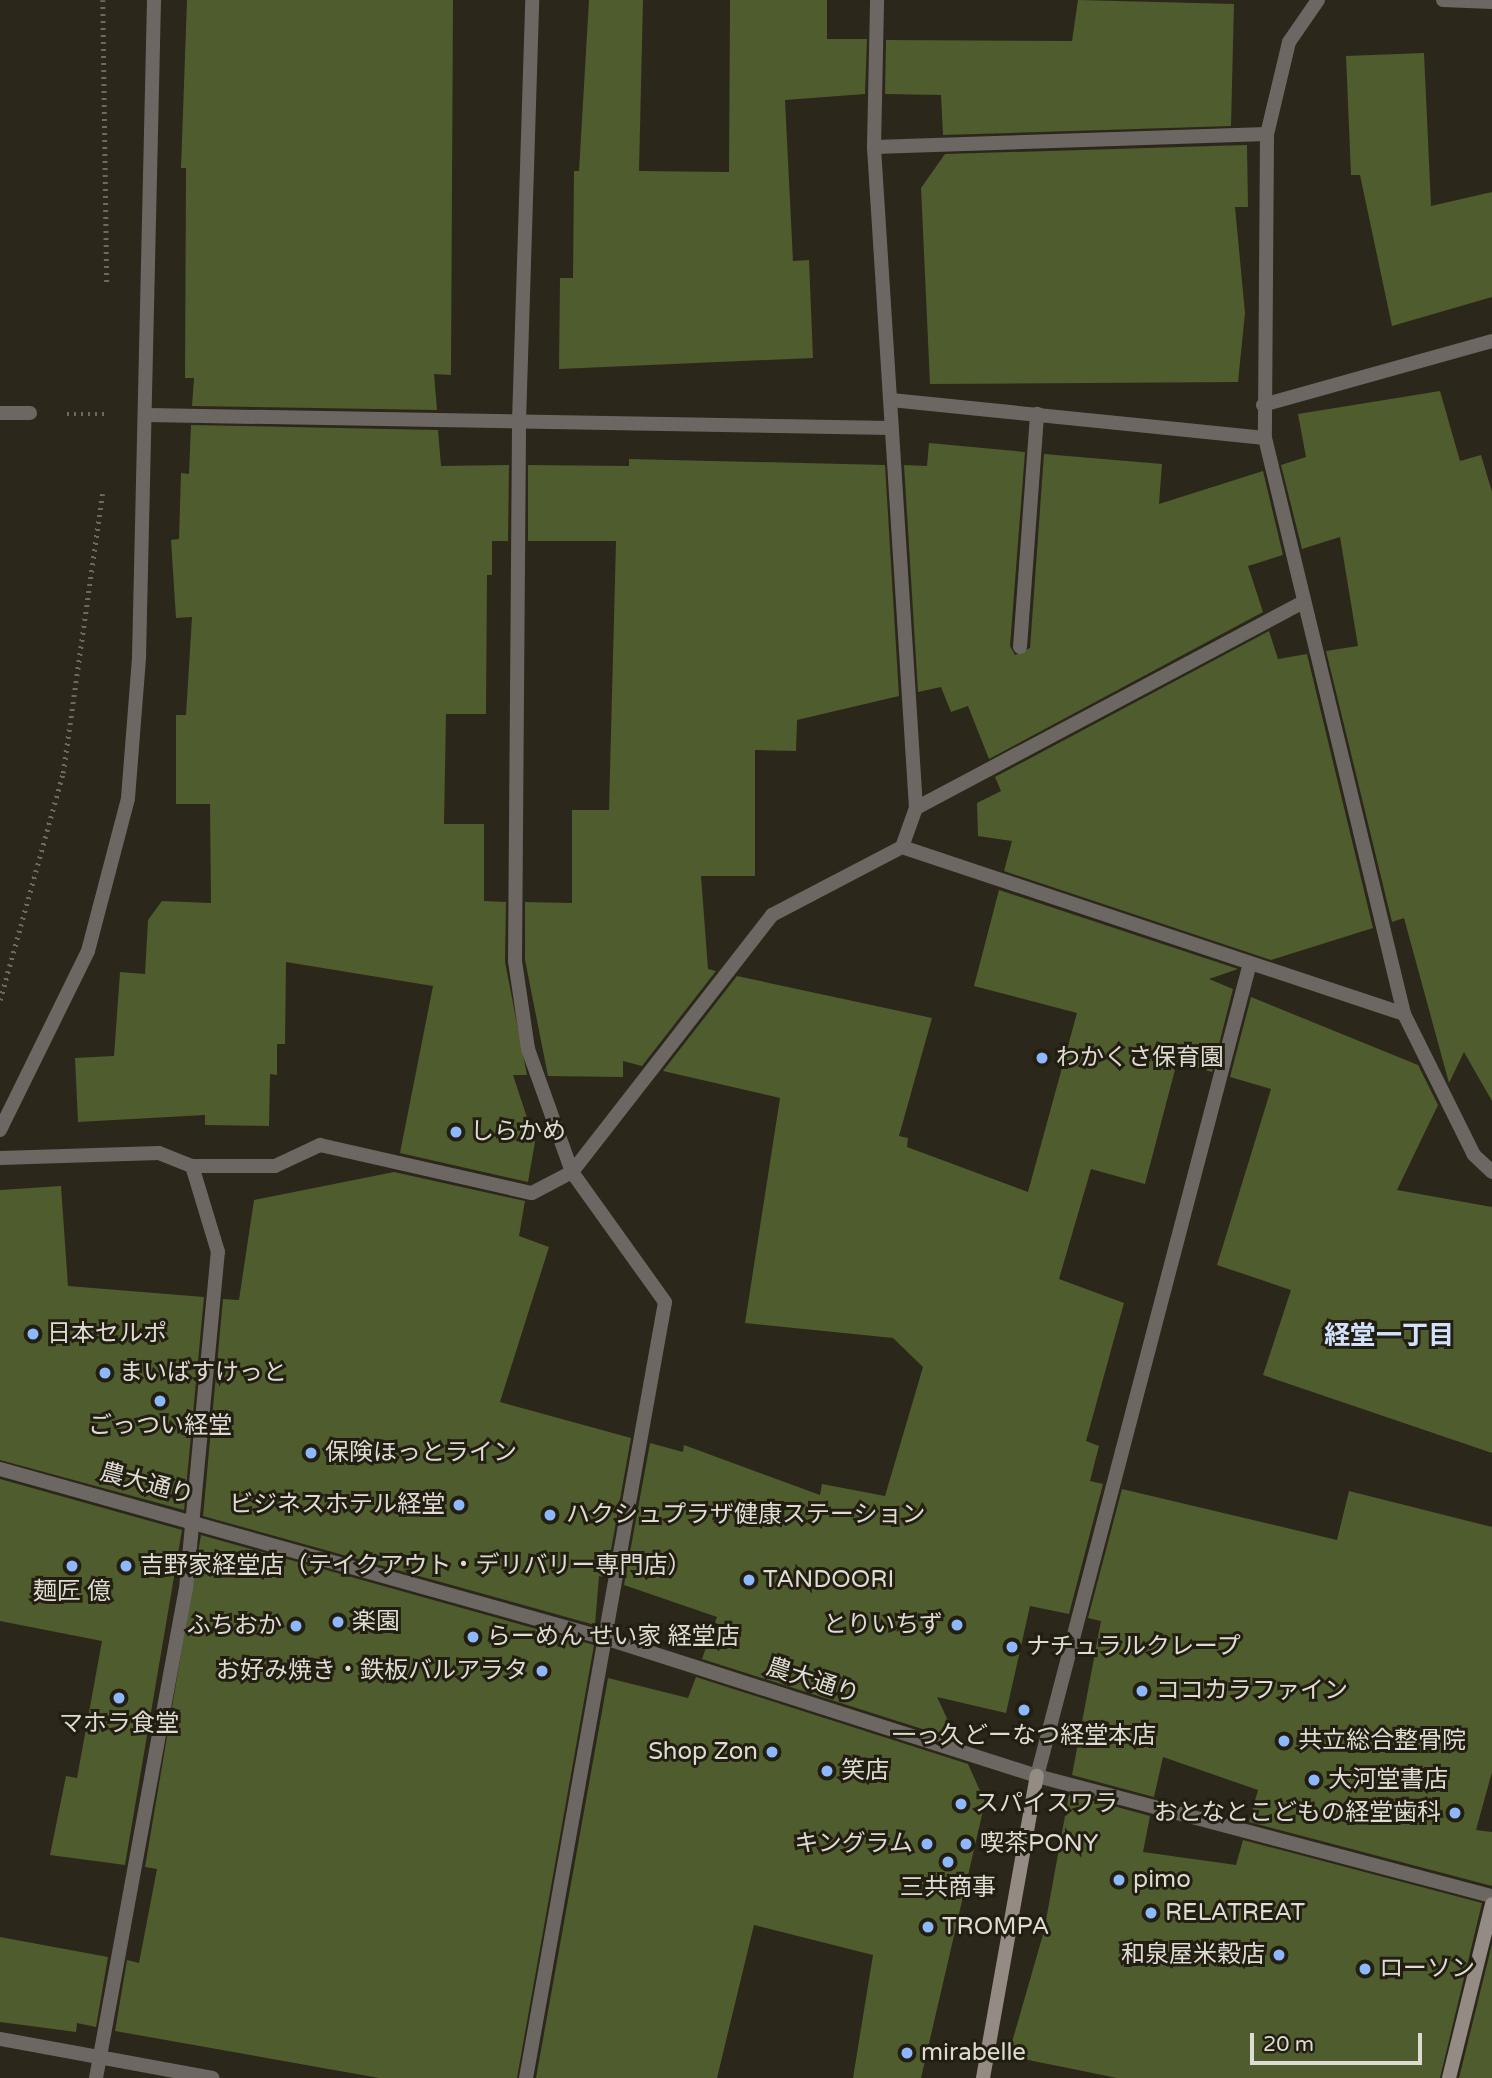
<!DOCTYPE html>
<meta charset="utf-8">
<style>
body{margin:0}
#map{position:relative;width:1492px;height:2078px;overflow:hidden;background:#2c271b;font-family:"Varela Round","Noto Sans JP",sans-serif}
div>[style]{position:absolute}
.building>*{inset:0;background:#4f5c2d}
.path>*{height:4.5px;margin-top:-2.25px;transform-origin:0;background:repeating-linear-gradient(90deg,#6f6a60 0 2px,transparent 0 7px)}
.lane>*{height:14px;margin:-7px;padding:0 7px;transform-origin:7px;border-radius:7px;background:#6d6763}
.street>*{height:14px;margin:-7px;padding:0 7px;transform-origin:7px;border-radius:7px;background:#6d6763}
.secondary>*{height:14px;margin:-7px;padding:0 7px;transform-origin:7px;border-radius:7px;background:#958b85}
.dots>*{width:19px;height:19px;translate:-50% -50%;box-sizing:border-box;border:4px solid #231e12;border-radius:50%}
span{translate:-50% -50%;white-space:nowrap;text-align:center;line-height:1.15;-webkit-text-stroke:6px #231e12;paint-order:stroke}
.poi-label{font-size:24px;color:#dedbd3}
.left{translate:0 -50%;text-align:left}
.right{translate:-100% -50%;text-align:right}
.street-label{font-size:24px;color:#dedbd3}
.neighbourhood-label{font-size:26px;color:#d2e2fd;font-weight:700}
.scale{position:absolute;left:1250px;top:2033px;width:172px;height:32px;box-sizing:border-box;border:4px solid #dedbd3;border-top:0;padding-left:9px;font-size:21px;line-height:24px;white-space:nowrap;color:#dedbd3;-webkit-text-stroke:5px #231e12;paint-order:stroke}
</style>
<div id="map">
<div class="building">
<div style="clip-path:polygon(187px 0,453px 0,451px 375px,434px 374px,437px 410px,192px 406px,194px 378px,185px 378px,186px 168px,181px 168px)"></div>
<div style="clip-path:polygon(589px 0,643px 0,639px 171px,729px 172px,730px 0,827px 0,827px 39px,867px 39px,865px 94px,785px 100px,793px 261px,809px 260px,813px 358px,559px 369px,560px 278px,573px 278px,574px 171px,579px 171px)"></div>
<div style="clip-path:polygon(1078px 0,1234px 4px,1231px 126px,943px 135px,941px 95px,885px 94px,886px 40px,1072px 41px)"></div>
<div style="clip-path:polygon(1424px 53px,1431px 206px,1492px 192px,1492px 297px,1392px 326px,1360px 175px,1351px 175px,1346px 56px)"></div>
<div style="clip-path:polygon(1247px 145px,1248px 207px,1235px 207px,1245px 313px,1238px 382px,930px 384px,921px 188px,945px 154px)"></div>
<div style="clip-path:polygon(1440px 391px,1460px 461px,1481px 455px,1492px 492px,1492px 1101px,1464px 1052px,1449px 1083px,1404px 918px,1392px 922px,1326px 651px,1358px 646px,1340px 537px,1302px 549px,1281px 465px,1306px 457px,1298px 414px)"></div>
<div style="clip-path:polygon(191px 425px,438px 430px,441px 466px,509px 465px,508px 541px,492px 541px,492px 575px,487px 575px,486px 714px,446px 714px,444px 824px,484px 824px,484px 901px,506px 902px,505px 962px,527px 1075px,513px 1075px,535px 1142px,528px 1182px,400px 1153px,433px 986px,286px 962px,285px 1044px,277px 1044px,277px 1075px,270px 1074px,269px 1126px,205px 1125px,205px 1115px,78px 1122px,75px 1058px,114px 1056px,120px 972px,145px 974px,148px 920px,162px 901px,211px 903px,210px 804px,176px 804px,176px 715px,186px 715px,192px 617px,176px 618px,171px 540px,179px 539px,181px 473px,189px 474px)"></div>
<div style="clip-path:polygon(929px 443px,1025px 452px,1010px 646px,1015px 655px,1030px 648px,1044px 454px,1162px 464px,1159px 504px,1263px 471px,1283px 555px,1248px 566px,1263px 612px,989px 759px,968px 706px,951px 712px,941px 687px,918px 692px,904px 465px,927px 466px)"></div>
<div style="clip-path:polygon(629px 459px,885px 465px,899px 696px,797px 720px,796px 751px,755px 750px,755px 876px,701px 876px,708px 969px,716px 971px,642px 1066px,623px 1061px,623px 1077px,548px 1076px,525px 960px,525px 902px,572px 903px,572px 810px,609px 810px,616px 541px,528px 541px,528px 465px,629px 466px)"></div>
<div style="clip-path:polygon(1269px 631px,1278px 659px,1307px 654px,1373px 928px,1271px 960px,1004px 871px,1012px 841px,978px 836px,977px 803px,1001px 791px,995px 777px)"></div>
<div style="clip-path:polygon(999px 890px,1238px 969px,1209px 979px,1233px 989px,1212px 1072px,1177px 1062px,1145px 1184px,1091px 1169px,1059px 1279px,1124px 1303px,1086px 1441px,1099px 1446px,1090px 1481px,1103px 1484px,1069px 1614px,1030px 1606px,1006px 1713px,937px 1697px,957px 1740px,702px 1659px,717px 1617px,624px 1585px,650px 1443px,683px 1452px,684px 1445px,820px 1495px,822px 1484px,885px 1496px,923px 1367px,893px 1338px,745px 1323px,780px 1098px,663px 1071px,737px 976px,932px 1018px,899px 1136px,908px 1138px,907px 1147px,1028px 1192px,1077px 1013px,974px 986px)"></div>
<div style="clip-path:polygon(1251px 997px,1418px 1065px,1438px 1105px,1397px 1190px,1492px 1207px,1492px 1453px,1263px 1375px,1291px 1290px,1217px 1265px,1271px 1089px,1230px 1077px)"></div>
<div style="clip-path:polygon(394px 1172px,525px 1201px,519px 1236px,549px 1247px,500px 1402px,631px 1438px,606px 1578px,599px 1576px,595px 1625px,203px 1516px,223px 1299px,239px 1300px,254px 1200px)"></div>
<div style="clip-path:polygon(61px 1186px,68px 1286px,204px 1297px,184px 1510px,0 1460px,0 1190px)"></div>
<div style="clip-path:polygon(0 1479px,182px 1530px,125px 1865px,50px 1855px,66px 1776px,77px 1778px,102px 1641px,0 1621px)"></div>
<div style="clip-path:polygon(1122px 1489px,1337px 1540px,1349px 1491px,1492px 1527px,1492px 1772px,1476px 1830px,1492px 1832px,1492px 1886px,1249px 1822px,1258px 1790px,1163px 1757px,1154px 1797px,1072px 1775px,1101px 1621px,1088px 1618px)"></div>
<div style="clip-path:polygon(201px 1535px,594px 1645px,517px 2078px,379px 2078px,115px 2031px,127px 1960px,139px 1963px,157px 1869px,145px 1867px)"></div>
<div style="clip-path:polygon(696px 1677px,968px 1764px,985px 1802px,921px 2078px,853px 2078px,873px 1955px,754px 1925px,717px 2078px,536px 2078px,608px 1678px,688px 1698px)"></div>
<div style="clip-path:polygon(1069px 1794px,1150px 1816px,1143px 1852px,1236px 1865px,1243px 1840px,1482px 1903px,1440px 2078px,1117px 2078px,1008px 2056px,1044px 1931px)"></div>
<div style="clip-path:polygon(0 1937px,108px 1957px,96px 2027px,77px 2023px,76px 2032px,0 2022px)"></div>
<div style="clip-path:polygon(1492px 1944px,1492px 2078px,1459px 2078px)"></div>
</div>
<div class="path">
<div style="left:103px;top:0;width:283px;rotate:89.2deg"></div>
<div style="left:67px;top:414px;width:40px"></div>
<div style="left:0;top:1000px;width:236px;rotate:-74.5deg"></div>
<div style="left:63px;top:773px;width:282px;rotate:-82deg"></div>
</div>
<div class="lane">
<div style="left:1443px;top:0;width:49px;rotate:2.3deg"></div>
<div style="left:874px;top:147px;width:393px;rotate:-1.9deg"></div>
<div style="left:1263px;top:405px;width:238px;rotate:-15.6deg"></div>
<div style="left:1020px;top:647px;width:234px;rotate:-85.8deg"></div>
<div style="left:916px;top:808px;width:438px;rotate:-28deg"></div>
</div>
<div class="street">
<div style="left:1318px;top:0;width:51px;rotate:124.6deg"></div>
<div style="left:1289px;top:42px;width:95px;rotate:103.4deg"></div>
<div style="left:1267px;top:134px;width:304px;rotate:90.4deg"></div>
<div style="left:1265px;top:438px;width:593px;rotate:76.43deg"></div>
<div style="left:1404px;top:1014px;width:157px;rotate:63.6deg"></div>
<div style="left:1474px;top:1155px;width:25px;rotate:43deg"></div>
<div style="left:891px;top:400px;width:376px;rotate:5.8deg"></div>
<div style="left:0;top:413px;width:30px"></div>
<div style="left:147px;top:415px;width:744px;rotate:1deg"></div>
<div style="left:902px;top:847px;width:529px;rotate:18.4deg"></div>
<div style="left:0;top:1130px;width:199px;rotate:-63.8deg"></div>
<div style="left:88px;top:951px;width:158px;rotate:-75.3deg"></div>
<div style="left:128px;top:798px;width:141px;rotate:-85.5deg"></div>
<div style="left:139px;top:657px;width:657px;rotate:-88.69deg"></div>
<div style="left:0;top:1158px;width:159px;rotate:-1.8deg"></div>
<div style="left:159px;top:1153px;width:35px;rotate:22deg"></div>
<div style="left:192px;top:1166px;width:83px"></div>
<div style="left:275px;top:1166px;width:50px;rotate:-25deg"></div>
<div style="left:320px;top:1145px;width:217px;rotate:12.8deg"></div>
<div style="left:532px;top:1193px;width:45px;rotate:-27.7deg"></div>
<div style="left:572px;top:1172px;width:326px;rotate:-52.1deg"></div>
<div style="left:772px;top:915px;width:147px;rotate:-27.6deg"></div>
<div style="left:902px;top:847px;width:41px;rotate:-70.3deg"></div>
<div style="left:916px;top:808px;width:662px;rotate:-93.64deg"></div>
<div style="left:874px;top:147px;width:147px;rotate:-88.8deg"></div>
<div style="left:0;top:1469px;width:631px;rotate:15.62deg"></div>
<div style="left:608px;top:1639px;width:450px;rotate:17.7deg"></div>
<div style="left:1037px;top:1776px;width:471px;rotate:14.8deg"></div>
<div style="left:1037px;top:1776px;width:840px;rotate:-75.32deg"></div>
<div style="left:0;top:2039px;width:216px;rotate:10.4deg"></div>
<div style="left:96px;top:2078px;width:497px;rotate:-79.6deg"></div>
<div style="left:186px;top:1589px;width:339px;rotate:-84.6deg"></div>
<div style="left:218px;top:1252px;width:90px;rotate:-106.8deg"></div>
<div style="left:526px;top:2078px;width:788px;rotate:-79.84deg"></div>
<div style="left:665px;top:1302px;width:160px;rotate:-125.6deg"></div>
<div style="left:572px;top:1172px;width:131px;rotate:-109.7deg"></div>
<div style="left:528px;top:1049px;width:89px;rotate:-98.4deg"></div>
<div style="left:515px;top:961px;width:539px;rotate:-89.57deg"></div>
<div style="left:519px;top:422px;width:422px;rotate:-88.2deg"></div>
</div>
<div class="secondary">
<div style="left:983px;top:2078px;width:307px;rotate:-79.9deg"></div>
<div style="left:1449px;top:2078px;width:179px;rotate:-76.1deg"></div>
</div>
<div class="dots">
<div style="left:1042px;top:1058px;background:#8eb8fd"></div>
<div style="left:456px;top:1132px;background:#8eb8fd"></div>
<div style="left:33px;top:1334px;background:#8eb8fd"></div>
<div style="left:105px;top:1373px;background:#8eb8fd"></div>
<div style="left:160px;top:1401px;background:#8eb8fd"></div>
<div style="left:311px;top:1453px;background:#8eb8fd"></div>
<div style="left:459px;top:1505px;background:#8eb8fd"></div>
<div style="left:550px;top:1515px;background:#8eb8fd"></div>
<div style="left:72px;top:1566px;background:#8eb8fd"></div>
<div style="left:126px;top:1566px;background:#8eb8fd"></div>
<div style="left:749px;top:1580px;background:#8eb8fd"></div>
<div style="left:338px;top:1622px;background:#8eb8fd"></div>
<div style="left:957px;top:1625px;background:#8eb8fd"></div>
<div style="left:296px;top:1626px;background:#8eb8fd"></div>
<div style="left:473px;top:1637px;background:#8eb8fd"></div>
<div style="left:1012px;top:1647px;background:#8eb8fd"></div>
<div style="left:542px;top:1671px;background:#8eb8fd"></div>
<div style="left:1142px;top:1691px;background:#8eb8fd"></div>
<div style="left:119px;top:1698px;background:#8eb8fd"></div>
<div style="left:1024px;top:1710px;background:#8eb8fd"></div>
<div style="left:1284px;top:1741px;background:#8eb8fd"></div>
<div style="left:772px;top:1752px;background:#8eb8fd"></div>
<div style="left:827px;top:1771px;background:#8eb8fd"></div>
<div style="left:1314px;top:1780px;background:#8eb8fd"></div>
<div style="left:961px;top:1804px;background:#8eb8fd"></div>
<div style="left:1455px;top:1813px;background:#8eb8fd"></div>
<div style="left:927px;top:1844px;background:#8eb8fd"></div>
<div style="left:966px;top:1844px;background:#8eb8fd"></div>
<div style="left:948px;top:1862px;background:#8eb8fd"></div>
<div style="left:1119px;top:1880px;background:#8eb8fd"></div>
<div style="left:1151px;top:1913px;background:#8eb8fd"></div>
<div style="left:928px;top:1927px;background:#8eb8fd"></div>
<div style="left:1279px;top:1955px;background:#8eb8fd"></div>
<div style="left:1365px;top:1969px;background:#8eb8fd"></div>
<div style="left:907px;top:2053px;background:#8eb8fd"></div>
</div>
<div class="poi-label">
<span class="left" style="left:1056px;top:1058px">わかくさ保育園</span>
<span class="left" style="left:470px;top:1132px">しらかめ</span>
<span class="left" style="left:47px;top:1334px">日本セルポ</span>
<span class="left" style="left:119px;top:1373px">まいばすけっと</span>
<span style="left:160px;top:1426px">ごっつい経堂</span>
<span class="left" style="left:325px;top:1453px">保険ほっとライン</span>
<span class="right" style="left:445px;top:1505px">ビジネスホテル経堂</span>
<span class="left" style="left:566px;top:1515px">ハクシュプラザ健康ステーション</span>
<span class="left" style="left:140px;top:1566px">吉野家経堂店（テイクアウト・デリバリー専門店）</span>
<span class="left" style="left:763px;top:1580px">TANDOORI</span>
<span style="left:72px;top:1592px">麺匠 億</span>
<span class="left" style="left:352px;top:1622px">楽園</span>
<span class="right" style="left:943px;top:1625px">とりいちず</span>
<span class="right" style="left:282px;top:1626px">ふちおか</span>
<span class="left" style="left:487px;top:1637px">らーめん せい家 経堂店</span>
<span class="left" style="left:1026px;top:1647px">ナチュラルクレープ</span>
<span class="right" style="left:528px;top:1671px">お好み焼き・鉄板バルアラタ</span>
<span class="left" style="left:1156px;top:1691px">ココカラファイン</span>
<span style="left:119px;top:1724px">マホラ食堂</span>
<span style="left:1024px;top:1736px">一っ久どーなつ経堂本店</span>
<span class="left" style="left:1298px;top:1741px">共立総合整骨院</span>
<span class="right" style="left:758px;top:1752px">Shop Zon</span>
<span class="left" style="left:841px;top:1771px">笑店</span>
<span class="left" style="left:1328px;top:1780px">大河堂書店</span>
<span class="left" style="left:975px;top:1804px">スパイスワラ</span>
<span class="right" style="left:1441px;top:1813px">おとなとこどもの経堂歯科</span>
<span class="right" style="left:913px;top:1844px">キングラム</span>
<span class="left" style="left:980px;top:1844px">喫茶PONY</span>
<span class="left" style="left:1133px;top:1880px">pimo</span>
<span style="left:948px;top:1888px">三共商事</span>
<span class="left" style="left:1165px;top:1913px">RELATREAT</span>
<span class="left" style="left:942px;top:1927px">TROMPA</span>
<span class="right" style="left:1265px;top:1955px">和泉屋米穀店</span>
<span class="left" style="left:1379px;top:1969px">ローソン</span>
<span class="left" style="left:921px;top:2053px">mirabelle</span>
</div>
<div class="street-label">
<span style="left:147px;top:1484px;rotate:15deg">農大通り</span>
<span style="left:813px;top:1681px;rotate:18deg">農大通り</span>
</div>
<div class="neighbourhood-label">
<span style="left:1389px;top:1336px">経堂一丁目</span>
</div>
<div class="scale">20 m</div>
</div>
